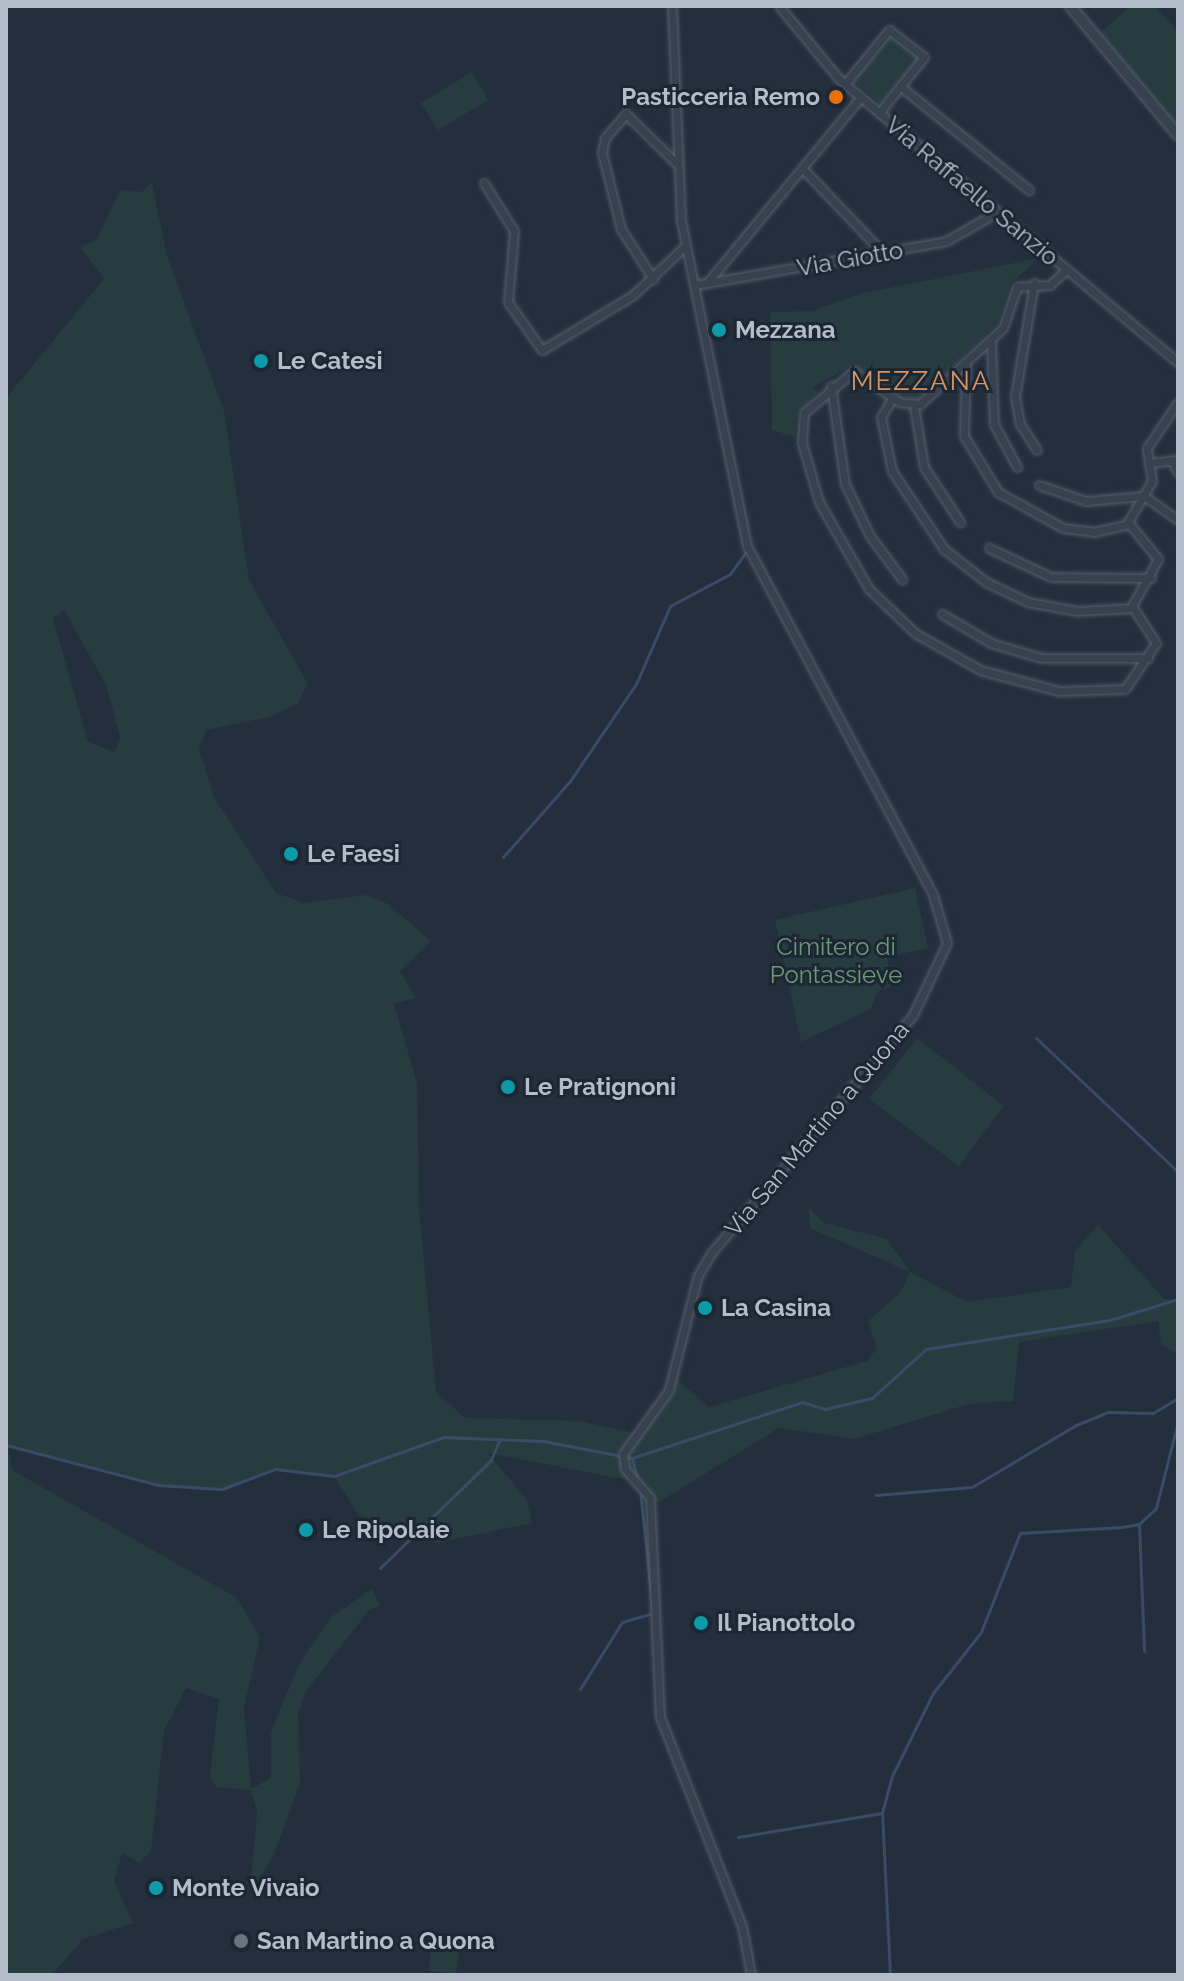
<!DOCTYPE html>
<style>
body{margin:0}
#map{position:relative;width:1184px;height:1981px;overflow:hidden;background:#242f3e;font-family:Raleway,sans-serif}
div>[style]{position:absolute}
.green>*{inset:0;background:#263c3f}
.stream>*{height:3px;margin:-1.5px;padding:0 1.5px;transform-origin:1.5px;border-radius:1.5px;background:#394c67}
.roads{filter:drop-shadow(0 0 2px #565f6c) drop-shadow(0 0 2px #565f6c)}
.minor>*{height:7px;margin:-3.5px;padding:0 3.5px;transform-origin:3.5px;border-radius:3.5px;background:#38414e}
.tertiary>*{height:9px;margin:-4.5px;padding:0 4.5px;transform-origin:4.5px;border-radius:4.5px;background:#38414e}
.rail>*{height:3px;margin-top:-1.5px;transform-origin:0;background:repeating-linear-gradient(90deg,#5a6575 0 8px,transparent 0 16px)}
.dots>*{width:22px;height:22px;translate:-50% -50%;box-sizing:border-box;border:4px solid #1d2633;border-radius:50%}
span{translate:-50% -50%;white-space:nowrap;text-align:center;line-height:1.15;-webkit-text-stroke:6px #1d2633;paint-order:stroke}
.poi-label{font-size:24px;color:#b4bcc9;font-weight:700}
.right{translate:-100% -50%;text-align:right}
.left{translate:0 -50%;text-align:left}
.street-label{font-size:24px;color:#b4bcc9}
.park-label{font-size:24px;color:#6b9a76}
.neighbourhood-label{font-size:26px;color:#d59563;letter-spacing:2px}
.frame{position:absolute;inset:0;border:8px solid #b4bcc9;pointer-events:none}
</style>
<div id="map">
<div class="green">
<div style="clip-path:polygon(1131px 6px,1155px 6px,1178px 31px,1178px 127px,1100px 33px)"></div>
<div style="clip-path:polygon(891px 35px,919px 58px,881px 104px,853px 81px)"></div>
<div style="clip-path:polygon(472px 72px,488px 100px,438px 130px,421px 103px)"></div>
<div style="clip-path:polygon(evenodd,152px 183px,167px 256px,224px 411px,249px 580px,308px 684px,297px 704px,270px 717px,206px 730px,199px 749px,214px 797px,276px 893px,304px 903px,366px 895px,388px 904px,431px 941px,400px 971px,416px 998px,394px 1004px,417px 1083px,419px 1208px,436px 1392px,465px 1418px,580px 1421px,634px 1433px,674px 1377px,709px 1407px,867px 1361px,877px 1348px,868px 1321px,900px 1293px,910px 1272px,810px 1228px,809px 1208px,824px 1223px,887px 1239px,910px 1272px,967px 1302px,1071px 1287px,1075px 1251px,1098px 1225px,1164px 1299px,1178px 1299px,1178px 1368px,1176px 1353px,1161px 1345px,1158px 1321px,1019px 1342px,1013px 1401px,969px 1404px,854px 1439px,779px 1428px,651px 1507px,638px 1482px,488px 1453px,527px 1500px,532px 1523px,436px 1543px,359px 1516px,334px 1476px,275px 1469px,222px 1489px,158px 1485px,8px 1446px,12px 1470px,237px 1598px,260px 1637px,244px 1708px,251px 1789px,271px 1778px,271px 1732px,299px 1664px,331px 1617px,372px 1589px,380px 1606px,369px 1610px,306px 1691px,298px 1713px,300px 1783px,273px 1857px,250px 1892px,257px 1812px,251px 1790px,216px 1787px,210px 1775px,219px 1699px,186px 1688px,164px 1731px,151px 1851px,139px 1863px,122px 1853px,114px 1881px,133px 1923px,83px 1939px,52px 1975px,6px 1975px,6px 398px,104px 279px,80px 246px,96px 241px,120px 190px,141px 192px,152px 183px,64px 610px,106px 685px,120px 737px,115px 752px,88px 742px,53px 618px,64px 610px)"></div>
<div style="clip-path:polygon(1039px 258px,1011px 283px,997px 324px,920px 399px,902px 399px,875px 372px,849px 367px,813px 387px,818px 392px,796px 417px,795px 437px,772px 430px,770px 312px,812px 311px,859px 294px)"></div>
<div style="clip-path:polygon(915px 888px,928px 948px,887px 957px,891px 986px,877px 992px,871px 1009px,801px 1042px,775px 920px)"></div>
<div style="clip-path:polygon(917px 1038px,1004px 1106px,959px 1166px,869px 1099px)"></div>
<div style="clip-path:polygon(432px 1933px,461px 1936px,456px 1974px,429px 1971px)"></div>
</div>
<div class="stream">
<div style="left:503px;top:857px;width:101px;rotate:-48.6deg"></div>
<div style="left:570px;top:781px;width:117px;rotate:-55.8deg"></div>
<div style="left:636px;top:684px;width:85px;rotate:-66.4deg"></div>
<div style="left:670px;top:606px;width:68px;rotate:-28.1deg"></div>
<div style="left:730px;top:574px;width:27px;rotate:-54deg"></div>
<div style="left:1036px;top:1038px;width:195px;rotate:43.3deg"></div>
<div style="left:6px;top:1445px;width:157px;rotate:14.7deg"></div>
<div style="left:158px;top:1485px;width:64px;rotate:3.6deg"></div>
<div style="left:222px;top:1489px;width:57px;rotate:-20.7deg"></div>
<div style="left:275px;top:1469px;width:59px;rotate:6.8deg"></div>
<div style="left:334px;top:1476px;width:117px;rotate:-19.5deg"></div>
<div style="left:444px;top:1437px;width:99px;rotate:2.3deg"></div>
<div style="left:543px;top:1441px;width:91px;rotate:10.8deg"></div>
<div style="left:632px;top:1458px;width:179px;rotate:-18.2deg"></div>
<div style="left:802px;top:1402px;width:24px;rotate:17deg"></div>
<div style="left:825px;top:1409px;width:48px;rotate:-13.2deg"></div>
<div style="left:872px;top:1398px;width:73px;rotate:-42.2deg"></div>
<div style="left:926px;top:1349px;width:186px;rotate:-9deg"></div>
<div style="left:1110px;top:1320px;width:71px;rotate:-17.2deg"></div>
<div style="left:632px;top:1458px;width:21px;rotate:76deg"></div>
<div style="left:876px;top:1495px;width:96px;rotate:-4.8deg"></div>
<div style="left:972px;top:1487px;width:121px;rotate:-30.8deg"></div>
<div style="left:1076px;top:1425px;width:35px;rotate:-22deg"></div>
<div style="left:1108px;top:1412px;width:45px;rotate:1.3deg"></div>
<div style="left:1153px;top:1413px;width:29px;rotate:-31deg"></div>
<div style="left:1139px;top:1524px;width:127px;rotate:87.7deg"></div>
<div style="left:380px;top:1568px;width:155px;rotate:-44.2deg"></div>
<div style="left:491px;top:1460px;width:23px;rotate:-67deg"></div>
<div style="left:580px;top:1689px;width:79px;rotate:-57.9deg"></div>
<div style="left:622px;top:1622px;width:32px;rotate:-16deg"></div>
<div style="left:653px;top:1613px;width:125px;rotate:-96deg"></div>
<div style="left:738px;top:1837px;width:146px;rotate:-9.5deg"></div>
<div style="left:890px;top:1975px;width:162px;rotate:-92.8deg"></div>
<div style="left:882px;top:1813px;width:38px;rotate:-75deg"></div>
<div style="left:892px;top:1776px;width:93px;rotate:-63.7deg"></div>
<div style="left:933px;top:1693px;width:78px;rotate:-51.8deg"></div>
<div style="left:981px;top:1632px;width:106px;rotate:-68.5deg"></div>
<div style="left:1020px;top:1533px;width:102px;rotate:-3.4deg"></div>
<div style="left:1122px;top:1527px;width:17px;rotate:-10deg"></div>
<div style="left:1139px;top:1524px;width:23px;rotate:-43deg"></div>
<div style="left:1156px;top:1508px;width:90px;rotate:-75.8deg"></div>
</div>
<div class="roads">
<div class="minor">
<div style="left:672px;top:6px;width:215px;rotate:87.6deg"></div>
<div style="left:681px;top:221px;width:332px;rotate:78.5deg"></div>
<div style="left:747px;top:546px;width:395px;rotate:61.9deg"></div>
<div style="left:933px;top:895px;width:50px;rotate:73.7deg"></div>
<div style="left:947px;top:943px;width:80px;rotate:115.3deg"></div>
<div style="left:913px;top:1015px;width:311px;rotate:130.3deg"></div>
<div style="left:712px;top:1252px;width:27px;rotate:121deg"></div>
<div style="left:698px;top:1275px;width:119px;rotate:104.2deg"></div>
<div style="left:669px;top:1390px;width:79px;rotate:125.7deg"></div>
<div style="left:623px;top:1454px;width:15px;rotate:82deg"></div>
<div style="left:625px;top:1469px;width:38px;rotate:49deg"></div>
<div style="left:650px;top:1498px;width:219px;rotate:87.4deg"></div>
<div style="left:660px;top:1717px;width:225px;rotate:68.6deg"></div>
<div style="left:742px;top:1926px;width:50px;rotate:79.6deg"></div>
<div style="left:779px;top:6px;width:94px;rotate:50.6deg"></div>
<div style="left:839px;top:79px;width:442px;rotate:39.9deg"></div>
<div style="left:845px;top:84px;width:70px;rotate:-50.8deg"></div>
<div style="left:889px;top:30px;width:44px;rotate:37.6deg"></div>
<div style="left:924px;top:57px;width:72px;rotate:128.8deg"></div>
<div style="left:900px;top:86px;width:166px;rotate:38.9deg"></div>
<div style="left:803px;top:169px;width:115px;rotate:46.4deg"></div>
<div style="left:484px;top:183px;width:57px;rotate:58deg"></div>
<div style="left:514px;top:231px;width:71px;rotate:94.8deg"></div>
<div style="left:508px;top:302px;width:59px;rotate:54.7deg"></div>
<div style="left:542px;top:350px;width:106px;rotate:-31.1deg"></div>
<div style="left:633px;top:295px;width:73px;rotate:-43.3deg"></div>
<div style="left:1066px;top:270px;width:22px;rotate:137deg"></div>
<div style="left:1050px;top:285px;width:33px;rotate:177deg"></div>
<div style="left:1017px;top:287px;width:43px;rotate:108.9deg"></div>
<div style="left:1003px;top:328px;width:113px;rotate:137.5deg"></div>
<div style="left:920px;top:404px;width:21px;rotate:-175deg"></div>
<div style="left:899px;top:402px;width:55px;rotate:-145.4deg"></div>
<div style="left:854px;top:371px;width:65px;rotate:140deg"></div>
<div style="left:804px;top:413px;width:30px;rotate:94deg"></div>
<div style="left:802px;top:443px;width:61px;rotate:73.9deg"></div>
<div style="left:819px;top:502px;width:100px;rotate:60.1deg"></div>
<div style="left:869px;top:589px;width:64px;rotate:43.7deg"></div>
<div style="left:915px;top:633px;width:75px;rotate:29.6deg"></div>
<div style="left:980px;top:670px;width:82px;rotate:14.9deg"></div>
<div style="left:1059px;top:691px;width:66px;rotate:-1.7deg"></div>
<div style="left:1125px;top:689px;width:55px;rotate:-56deg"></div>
<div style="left:1156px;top:643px;width:44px;rotate:-123deg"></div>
<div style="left:1132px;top:606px;width:54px;rotate:-61deg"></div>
<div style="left:1158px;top:559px;width:48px;rotate:-129deg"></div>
<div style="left:1128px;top:522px;width:48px;rotate:-59.7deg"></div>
<div style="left:1152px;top:481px;width:33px;rotate:-99deg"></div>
<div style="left:1147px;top:448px;width:55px;rotate:-56deg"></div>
<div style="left:653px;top:279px;width:59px;rotate:-122.6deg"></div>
<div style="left:621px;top:229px;width:78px;rotate:-104deg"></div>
<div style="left:602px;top:153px;width:15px;rotate:-79deg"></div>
<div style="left:605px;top:138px;width:32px;rotate:-49deg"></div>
<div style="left:626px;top:114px;width:70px;rotate:44.4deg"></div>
<div style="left:707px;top:283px;width:241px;rotate:-50.4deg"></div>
<div style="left:1034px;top:283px;width:115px;rotate:99.5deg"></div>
<div style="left:1015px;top:396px;width:28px;rotate:80deg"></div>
<div style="left:1020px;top:424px;width:31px;rotate:57deg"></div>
<div style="left:695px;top:285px;width:255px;rotate:-9.9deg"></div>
<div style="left:946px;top:241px;width:59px;rotate:-29.6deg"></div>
<div style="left:991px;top:340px;width:84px;rotate:88deg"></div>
<div style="left:994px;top:424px;width:49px;rotate:61.9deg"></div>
<div style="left:966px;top:363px;width:73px;rotate:91.6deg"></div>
<div style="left:964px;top:436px;width:66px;rotate:58.7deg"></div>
<div style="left:998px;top:492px;width:74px;rotate:29deg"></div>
<div style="left:1063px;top:528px;width:31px;rotate:7deg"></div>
<div style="left:1094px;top:532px;width:35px;rotate:-13deg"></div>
<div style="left:831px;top:386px;width:99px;rotate:81.9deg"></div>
<div style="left:845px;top:484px;width:58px;rotate:64.3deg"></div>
<div style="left:870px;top:536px;width:54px;rotate:53.3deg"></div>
<div style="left:893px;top:397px;width:23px;rotate:121deg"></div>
<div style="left:881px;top:417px;width:55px;rotate:78.5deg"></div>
<div style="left:892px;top:471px;width:94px;rotate:56.3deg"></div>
<div style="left:944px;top:549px;width:53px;rotate:38.2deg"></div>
<div style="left:986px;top:582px;width:47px;rotate:25.5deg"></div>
<div style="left:1028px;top:602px;width:50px;rotate:10.4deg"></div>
<div style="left:1077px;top:611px;width:55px;rotate:-3.1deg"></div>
<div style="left:914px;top:406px;width:62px;rotate:80.7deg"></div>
<div style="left:924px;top:467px;width:66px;rotate:56.8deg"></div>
<div style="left:1172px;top:460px;width:14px;rotate:65deg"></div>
<div style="left:1149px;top:463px;width:29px;rotate:-6deg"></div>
<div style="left:1039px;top:485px;width:50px;rotate:18.8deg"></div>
<div style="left:1086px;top:501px;width:58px;rotate:-4.9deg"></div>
<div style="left:1144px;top:496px;width:42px;rotate:35.2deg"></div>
<div style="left:989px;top:548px;width:68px;rotate:25.1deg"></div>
<div style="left:1051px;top:577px;width:100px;rotate:0.6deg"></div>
<div style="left:942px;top:614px;width:57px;rotate:30.6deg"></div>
<div style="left:991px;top:643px;width:52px;rotate:16.7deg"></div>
<div style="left:1041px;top:658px;width:107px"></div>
</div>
<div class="tertiary">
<div style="left:1070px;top:6px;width:168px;rotate:50.1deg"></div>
</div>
</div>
<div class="rail">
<div style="left:1176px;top:6px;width:3px;rotate:45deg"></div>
</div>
<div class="dots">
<div style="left:836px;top:97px;background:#e8710a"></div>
<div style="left:719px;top:330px;background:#0f9aa8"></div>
<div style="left:261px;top:361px;background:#0f9aa8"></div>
<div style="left:291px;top:854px;background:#0f9aa8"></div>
<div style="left:508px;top:1087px;background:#0f9aa8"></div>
<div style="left:705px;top:1308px;background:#0f9aa8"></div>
<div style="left:306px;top:1530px;background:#0f9aa8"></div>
<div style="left:701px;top:1623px;background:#0f9aa8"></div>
<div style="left:156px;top:1888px;background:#0f9aa8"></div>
<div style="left:241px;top:1941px;background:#6b7280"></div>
</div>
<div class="poi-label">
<span class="right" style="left:820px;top:97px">Pasticceria Remo</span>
<span class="left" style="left:735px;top:330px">Mezzana</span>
<span class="left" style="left:277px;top:361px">Le Catesi</span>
<span class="left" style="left:307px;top:854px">Le Faesi</span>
<span class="left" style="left:524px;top:1087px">Le Pratignoni</span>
<span class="left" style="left:721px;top:1308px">La Casina</span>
<span class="left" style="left:322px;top:1530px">Le Ripolaie</span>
<span class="left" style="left:717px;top:1623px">Il Pianottolo</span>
<span class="left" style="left:172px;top:1888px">Monte Vivaio</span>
<span class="left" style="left:257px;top:1941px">San Martino a Quona</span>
</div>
<div class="street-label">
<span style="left:972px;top:191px;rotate:40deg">Via Raffaello Sanzio</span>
<span style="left:850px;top:259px;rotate:-10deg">Via Giotto</span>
<span style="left:817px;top:1129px;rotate:-50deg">Via San Martino a Quona</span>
</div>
<div class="park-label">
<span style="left:836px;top:961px">Cimitero di<br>Pontassieve</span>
</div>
<div class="neighbourhood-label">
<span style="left:921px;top:382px">MEZZANA</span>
</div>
<div class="frame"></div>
</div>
